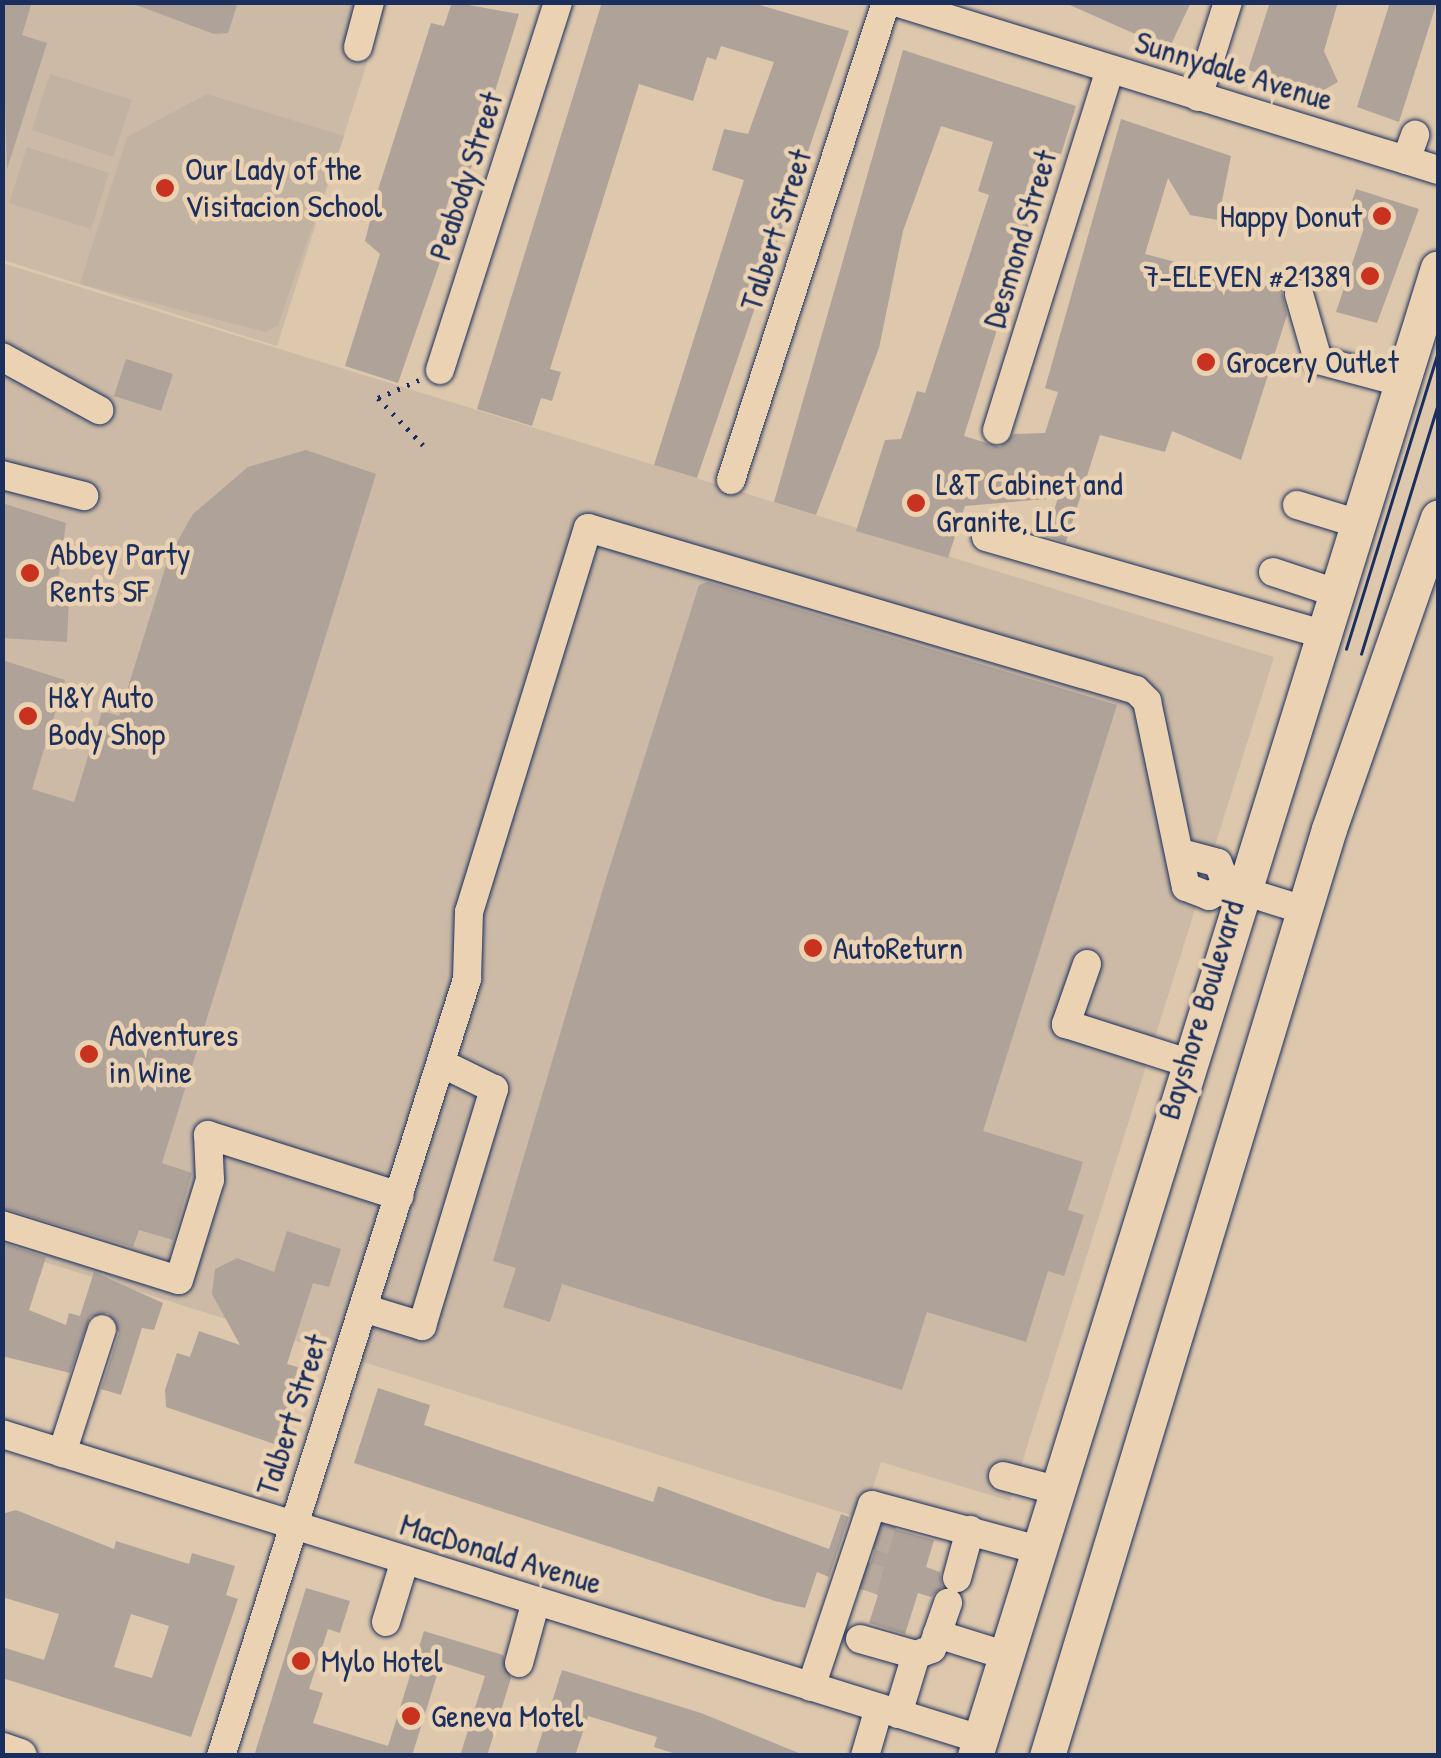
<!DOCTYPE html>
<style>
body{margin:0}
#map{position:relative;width:1441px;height:1758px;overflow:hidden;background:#dec8ad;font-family:"Patrick Hand",sans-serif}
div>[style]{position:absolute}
.built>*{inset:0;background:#ccbaa6}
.green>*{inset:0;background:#c1b2a2}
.building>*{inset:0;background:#aea299}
.minor-tunnel>*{height:28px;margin-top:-14px;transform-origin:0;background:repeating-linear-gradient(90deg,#b7a99d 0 28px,transparent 0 42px)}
.path>*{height:5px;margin-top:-2.5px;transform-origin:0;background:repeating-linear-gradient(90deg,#1b2f5e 0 2.5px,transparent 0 10.5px)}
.roads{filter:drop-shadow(0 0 2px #1b2f5e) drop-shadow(0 0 2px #1b2f5e)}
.minor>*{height:28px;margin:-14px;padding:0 14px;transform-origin:14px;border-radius:14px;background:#ead2b2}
.major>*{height:35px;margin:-17.5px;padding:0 17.5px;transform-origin:17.5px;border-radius:17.5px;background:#ead2b2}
.tram>*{height:2.5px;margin:-1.25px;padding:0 1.25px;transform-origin:1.25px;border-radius:1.25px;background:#1b2f5e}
.dots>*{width:28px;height:28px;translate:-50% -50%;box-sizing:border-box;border:5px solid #ead2b2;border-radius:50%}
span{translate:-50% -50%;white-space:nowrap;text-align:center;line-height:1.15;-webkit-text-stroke:9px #ead2b2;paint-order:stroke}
.street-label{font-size:32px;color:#1b2f5e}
.poi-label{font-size:32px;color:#1b2f5e}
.left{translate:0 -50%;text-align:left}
.right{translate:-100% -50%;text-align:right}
.frame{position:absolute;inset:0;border:5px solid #1b2f5e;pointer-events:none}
</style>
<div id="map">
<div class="built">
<div style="clip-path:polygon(3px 3px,386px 3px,277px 346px,3px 260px)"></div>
<div style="clip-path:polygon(2px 263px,1274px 657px,1010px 1501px,881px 1462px,863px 1519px,3px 1249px)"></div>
</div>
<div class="green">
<div style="clip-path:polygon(50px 74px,132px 100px,113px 157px,32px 130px)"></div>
<div style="clip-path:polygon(207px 94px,344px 136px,278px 325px,266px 332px,80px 284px,127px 137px)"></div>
<div style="clip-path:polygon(27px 147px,109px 173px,91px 229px,9px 203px)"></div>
</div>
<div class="building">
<div style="clip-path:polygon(2px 2px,32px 2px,22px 35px,47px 43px,7px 169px)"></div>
<div style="clip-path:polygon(128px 2px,238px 2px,228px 33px,214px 34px)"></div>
<div style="clip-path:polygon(452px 2px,519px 14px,464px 191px,453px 187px,437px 236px,446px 239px,442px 256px,398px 383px,345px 366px,380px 254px,365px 241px,377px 193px,431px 23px,444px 26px)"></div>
<div style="clip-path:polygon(602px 2px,749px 2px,849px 31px,697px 478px,654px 465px,744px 180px,712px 170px,724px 129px,748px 134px,774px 62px,721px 46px,716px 60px,707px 57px,693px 101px,639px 84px,550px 369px,561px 372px,552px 401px,541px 398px,532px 426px,477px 409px)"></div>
<div style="clip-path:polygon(1063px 2px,1191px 2px,1169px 49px)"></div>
<div style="clip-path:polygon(1270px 2px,1338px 2px,1324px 51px,1338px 82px,1320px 92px,1248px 70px)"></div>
<div style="clip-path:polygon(1390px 2px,1437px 2px,1399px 122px,1357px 107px)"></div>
<div style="clip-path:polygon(903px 50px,1076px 106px,1061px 154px,1052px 152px,964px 436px,1000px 447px,1014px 434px,1045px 433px,1058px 392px,1045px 388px,1121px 119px,1231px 156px,1218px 220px,1190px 215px,1168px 178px,1145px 254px,1282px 290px,1287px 315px,1241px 460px,1172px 431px,1165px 452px,1100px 435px,1066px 542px,1046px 536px,1058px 498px,965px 506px,948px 558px,856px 531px,885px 440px,901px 439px,917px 391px,925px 393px,989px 195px,978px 191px,993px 142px,941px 126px,903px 231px,879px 348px,816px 515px,774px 502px)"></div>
<div style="clip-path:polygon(1356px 189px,1419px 209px,1377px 323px,1336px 312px,1364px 228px,1345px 223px)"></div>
<div style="clip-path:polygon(126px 359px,173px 374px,161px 411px,114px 396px)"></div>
<div style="clip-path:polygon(306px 450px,376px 474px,162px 1163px,192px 1173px,173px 1240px,139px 1230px,133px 1247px,2px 1208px,2px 660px,65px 680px,32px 789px,74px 802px,102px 711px,119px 716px,169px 556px,193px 514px,248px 467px)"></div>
<div style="clip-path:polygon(2px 503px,66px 523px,56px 595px,69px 595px,67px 642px,2px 638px)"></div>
<div style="clip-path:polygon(707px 582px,1117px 705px,983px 1131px,1083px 1162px,1068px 1210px,1084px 1215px,1064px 1276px,1048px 1271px,1026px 1342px,927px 1312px,902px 1390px,562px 1284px,550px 1322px,503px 1307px,516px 1268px,493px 1261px,605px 882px,699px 585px)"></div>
<div style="clip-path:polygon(287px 1231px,341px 1249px,329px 1287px,313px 1283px,287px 1364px,304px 1369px,280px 1446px,166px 1407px,165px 1390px,177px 1353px,190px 1357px,199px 1331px,240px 1345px,212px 1294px,215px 1269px,237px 1258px,274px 1272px)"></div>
<div style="clip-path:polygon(2px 1243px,46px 1257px,29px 1310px,66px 1325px,69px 1313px,80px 1316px,94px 1272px,163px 1303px,154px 1330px,142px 1328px,121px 1395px,101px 1389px,119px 1333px,108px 1313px,90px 1317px,70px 1373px,2px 1356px)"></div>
<div style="clip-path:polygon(378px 1388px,430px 1405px,424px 1425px,653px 1502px,658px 1486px,829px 1549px,841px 1514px,849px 1517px,829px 1577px,817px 1572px,805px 1608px,775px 1601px,354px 1463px)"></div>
<div style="clip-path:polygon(evenodd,16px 1510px,114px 1549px,116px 1541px,189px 1564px,192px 1553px,235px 1566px,226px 1595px,238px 1599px,191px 1737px,2px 1678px,2px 1647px,44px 1660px,59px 1614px,2px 1597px,2px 1514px,16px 1510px,131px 1614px,169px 1626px,152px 1678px,114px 1667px,131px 1614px)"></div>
<div style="clip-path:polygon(883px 1526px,934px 1540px,926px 1567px,940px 1572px,942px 1587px,931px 1597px,918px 1593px,905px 1634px,869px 1623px,878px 1595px,862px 1589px)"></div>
<div style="clip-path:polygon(306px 1588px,350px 1601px,340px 1633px,328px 1629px,309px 1689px,323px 1693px,313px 1723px,388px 1746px,424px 1631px,503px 1655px,511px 1678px,487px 1756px,460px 1756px,485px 1676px,441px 1662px,412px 1756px,254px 1756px)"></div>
<div style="clip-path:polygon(562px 1670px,701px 1713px,806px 1756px,682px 1756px,654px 1747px,657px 1737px,588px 1716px,575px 1756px,535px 1756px)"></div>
</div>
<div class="minor-tunnel">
<div style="left:863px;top:1590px;width:71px;rotate:-73.6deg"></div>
</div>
<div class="path">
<div style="left:419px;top:380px;width:45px;rotate:156.3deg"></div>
<div style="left:378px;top:398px;width:65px;rotate:46.2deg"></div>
</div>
<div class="roads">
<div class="minor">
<div style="left:895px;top:2px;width:568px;rotate:17.19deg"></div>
<div style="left:358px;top:47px;width:47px;rotate:-75.1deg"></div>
<div style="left:1198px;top:97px;width:100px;rotate:-72.5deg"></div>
<div style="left:1406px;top:160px;width:27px;rotate:-70deg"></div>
<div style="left:1299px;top:294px;width:69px;rotate:73.9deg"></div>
<div style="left:1318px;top:360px;width:89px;rotate:15deg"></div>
<div style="left:2px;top:357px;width:111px;rotate:28.7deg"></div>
<div style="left:440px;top:370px;width:386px;rotate:-72.2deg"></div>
<div style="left:997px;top:430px;width:378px;rotate:-72.6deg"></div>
<div style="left:2px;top:475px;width:85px;rotate:14.4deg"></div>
<div style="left:731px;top:480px;width:503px;rotate:-72.03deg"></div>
<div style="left:1297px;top:505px;width:65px;rotate:17deg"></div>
<div style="left:986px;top:537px;width:350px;rotate:16.1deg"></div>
<div style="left:1273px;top:572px;width:66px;rotate:18.4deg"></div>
<div style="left:1181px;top:853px;width:38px;rotate:15deg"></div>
<div style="left:1218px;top:863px;width:25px;rotate:69deg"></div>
<div style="left:1087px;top:964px;width:64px;rotate:109.3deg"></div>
<div style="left:1066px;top:1024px;width:125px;rotate:17.7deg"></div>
<div style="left:2px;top:1225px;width:185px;rotate:17.3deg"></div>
<div style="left:179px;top:1280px;width:105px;rotate:-72.8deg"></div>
<div style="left:210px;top:1180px;width:45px;rotate:-92.5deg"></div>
<div style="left:208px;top:1135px;width:201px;rotate:17.7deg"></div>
<div style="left:363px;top:1308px;width:62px;rotate:17deg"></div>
<div style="left:422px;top:1326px;width:248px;rotate:-73.1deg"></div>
<div style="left:494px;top:1089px;width:59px;rotate:-153.9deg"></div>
<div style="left:2px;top:1434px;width:1024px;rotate:17.32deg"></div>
<div style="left:62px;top:1453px;width:130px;rotate:-72.1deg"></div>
<div style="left:1003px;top:1476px;width:51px;rotate:14.9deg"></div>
<div style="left:957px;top:1578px;width:50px;rotate:-74.8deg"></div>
<div style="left:386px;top:1622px;width:65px;rotate:-73deg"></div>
<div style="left:937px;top:1634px;width:70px;rotate:17.4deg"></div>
<div style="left:860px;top:1639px;width:58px;rotate:15.9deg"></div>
<div style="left:916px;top:1655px;width:17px;rotate:-21deg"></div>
<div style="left:932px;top:1649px;width:49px;rotate:-70.8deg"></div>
<div style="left:519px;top:1663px;width:64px;rotate:-74.7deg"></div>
<div style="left:811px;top:1687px;width:192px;rotate:-71.5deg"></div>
<div style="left:872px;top:1505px;width:169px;rotate:15.1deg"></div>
<div style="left:898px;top:1714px;width:62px;rotate:-73deg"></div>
<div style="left:221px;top:1756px;width:815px;rotate:-72.43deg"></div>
<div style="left:467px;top:979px;width:67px;rotate:-88.3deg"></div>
<div style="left:469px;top:912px;width:402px;rotate:-72.8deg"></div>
<div style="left:588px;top:528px;width:571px;rotate:16.47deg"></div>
<div style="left:1136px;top:690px;width:16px;rotate:45deg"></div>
<div style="left:1147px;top:701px;width:190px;rotate:78.2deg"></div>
<div style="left:1186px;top:887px;width:25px;rotate:21deg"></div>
<div style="left:1209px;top:896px;width:21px;rotate:-29deg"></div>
<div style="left:1227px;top:886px;width:81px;rotate:17.3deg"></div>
<div style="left:865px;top:1756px;width:50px;rotate:-73.7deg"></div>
</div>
<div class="major">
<div style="left:2px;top:1750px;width:18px;rotate:19deg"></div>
<div style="left:975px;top:1756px;width:1558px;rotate:-72.72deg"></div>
<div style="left:1047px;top:1756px;width:969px;rotate:-73.08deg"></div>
<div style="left:1329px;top:829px;width:330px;rotate:-70.7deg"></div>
</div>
</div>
<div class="tram">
<div style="left:1346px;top:649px;width:311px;rotate:-72.8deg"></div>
<div style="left:1361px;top:654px;width:263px;rotate:-72.9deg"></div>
</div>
<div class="dots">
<div style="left:165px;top:188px;background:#c8321e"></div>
<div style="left:1382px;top:216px;background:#c8321e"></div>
<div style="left:1370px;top:276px;background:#c8321e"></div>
<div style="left:1206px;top:362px;background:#c8321e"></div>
<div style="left:916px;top:503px;background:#c8321e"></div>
<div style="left:30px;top:573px;background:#c8321e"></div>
<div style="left:28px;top:716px;background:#c8321e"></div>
<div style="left:813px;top:948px;background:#c8321e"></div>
<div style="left:89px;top:1054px;background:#c8321e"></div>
<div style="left:301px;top:1661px;background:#c8321e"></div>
<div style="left:411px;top:1716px;background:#c8321e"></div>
</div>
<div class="street-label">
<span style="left:1234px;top:71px;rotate:17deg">Sunnydale Avenue</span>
<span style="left:466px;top:176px;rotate:-72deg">Peabody Street</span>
<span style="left:776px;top:230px;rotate:-72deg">Talbert Street</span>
<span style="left:1020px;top:239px;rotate:-73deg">Desmond Street</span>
<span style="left:1201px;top:1010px;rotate:-73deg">Bayshore Boulevard</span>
<span style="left:292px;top:1415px;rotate:-72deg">Talbert Street</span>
<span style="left:501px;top:1554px;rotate:17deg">MacDonald Avenue</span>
</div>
<div class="poi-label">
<span class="left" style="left:185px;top:188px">Our Lady of the<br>Visitacion School</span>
<span class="right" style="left:1362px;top:216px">Happy Donut</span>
<span class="right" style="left:1350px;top:276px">7-ELEVEN #21389</span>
<span class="left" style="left:1226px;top:362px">Grocery Outlet</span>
<span class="left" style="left:936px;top:503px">L&amp;T Cabinet and<br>Granite, LLC</span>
<span class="left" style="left:50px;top:573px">Abbey Party<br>Rents SF</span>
<span class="left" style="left:48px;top:716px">H&amp;Y Auto<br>Body Shop</span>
<span class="left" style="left:833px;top:948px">AutoReturn</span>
<span class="left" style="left:109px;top:1054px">Adventures<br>in Wine</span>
<span class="left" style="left:321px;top:1661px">Mylo Hotel</span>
<span class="left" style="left:431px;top:1716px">Geneva Motel</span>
</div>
<div class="frame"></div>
</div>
